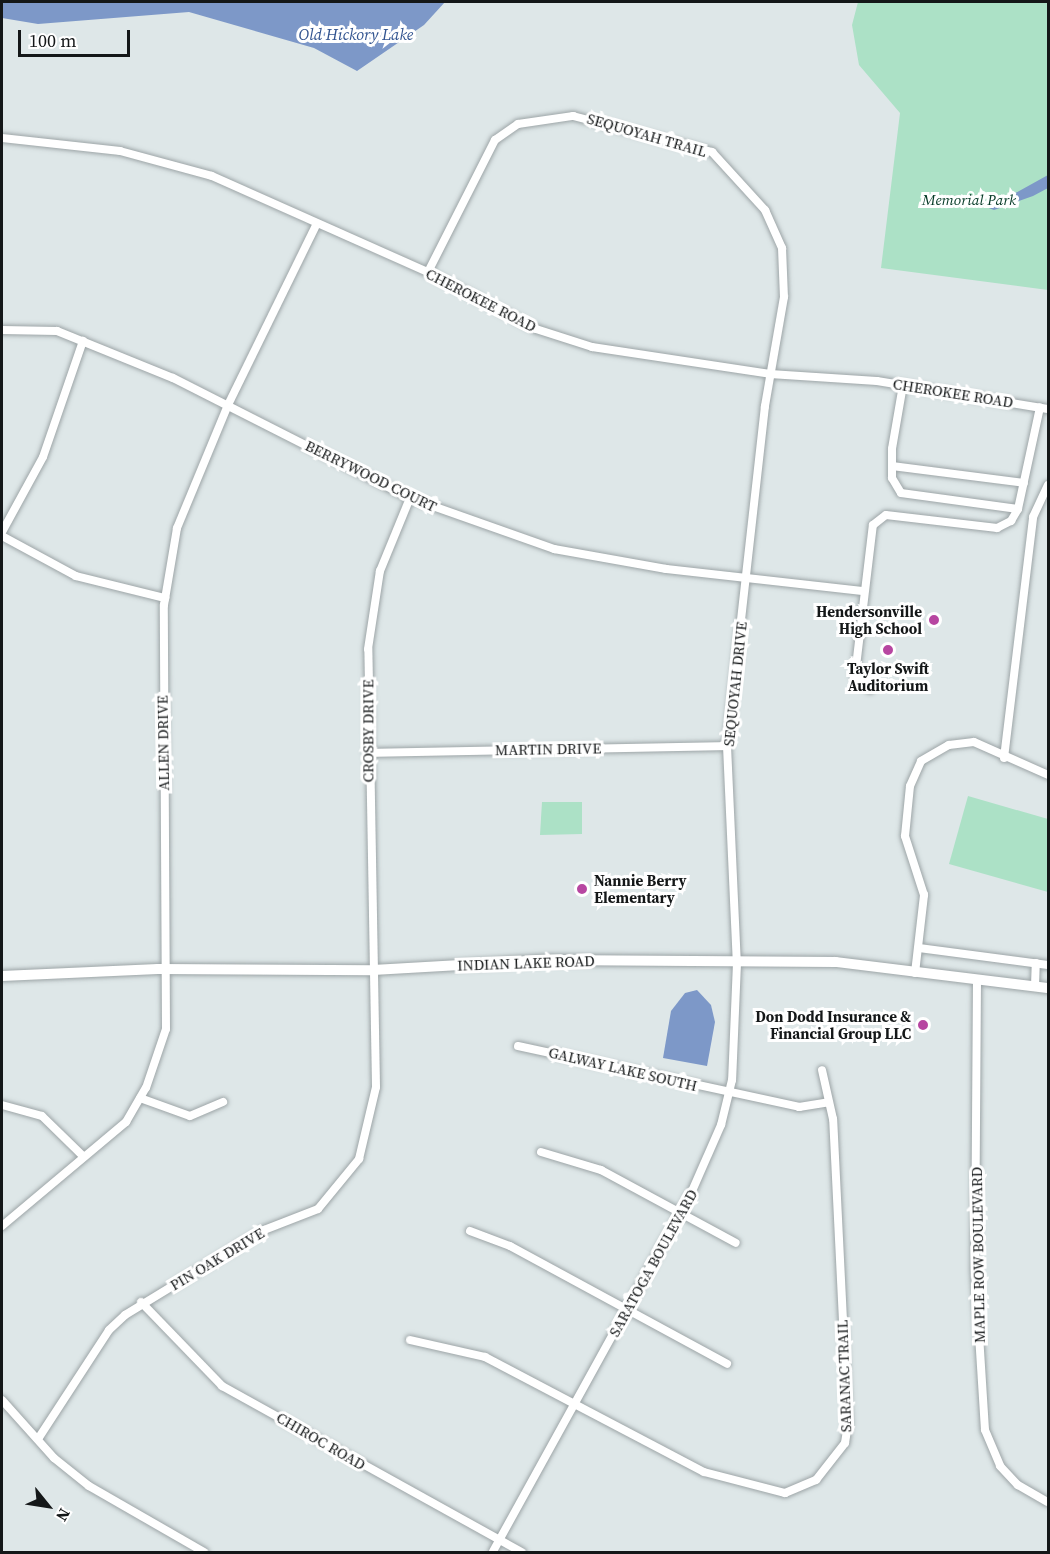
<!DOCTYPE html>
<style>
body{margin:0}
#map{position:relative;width:1050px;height:1554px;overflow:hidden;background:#dee7e8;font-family:"Source Serif 4",serif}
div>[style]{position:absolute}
.green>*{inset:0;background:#ace1c6}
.water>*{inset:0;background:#7d98c8}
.roads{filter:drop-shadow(0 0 2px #9da5a7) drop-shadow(0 0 2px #9da5a7)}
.minor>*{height:8px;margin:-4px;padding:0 4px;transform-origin:4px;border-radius:4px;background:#fff}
.tertiary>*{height:10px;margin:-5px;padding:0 5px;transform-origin:5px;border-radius:5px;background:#fff}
.dots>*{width:16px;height:16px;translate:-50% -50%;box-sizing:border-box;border:3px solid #fff;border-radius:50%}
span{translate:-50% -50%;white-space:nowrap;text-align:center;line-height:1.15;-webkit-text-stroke:6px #fff;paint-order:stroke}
.street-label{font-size:15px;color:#141718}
.park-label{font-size:15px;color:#043925;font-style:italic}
.poi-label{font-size:15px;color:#141718;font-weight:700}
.right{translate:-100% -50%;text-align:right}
.left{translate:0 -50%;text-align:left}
.water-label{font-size:16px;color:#325490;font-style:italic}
.frame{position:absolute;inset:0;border:3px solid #141718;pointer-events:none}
.north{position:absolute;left:18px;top:1476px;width:60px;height:60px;-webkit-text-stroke:4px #fff;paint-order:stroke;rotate:120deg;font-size:16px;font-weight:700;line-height:24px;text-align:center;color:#141718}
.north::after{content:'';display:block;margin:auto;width:21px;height:27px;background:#141718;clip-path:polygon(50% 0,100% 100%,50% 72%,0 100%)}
.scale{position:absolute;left:18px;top:30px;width:112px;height:27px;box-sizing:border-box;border:3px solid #141718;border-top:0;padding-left:8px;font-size:18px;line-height:21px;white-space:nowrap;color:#141718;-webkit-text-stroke:4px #fff;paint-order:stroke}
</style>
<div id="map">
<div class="green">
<div style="clip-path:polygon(858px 2px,1048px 2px,1048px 290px,881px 268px,900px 113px,859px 65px,852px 25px)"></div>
<div style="clip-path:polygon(968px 796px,1048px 819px,1048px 892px,949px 864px)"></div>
<div style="clip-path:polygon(542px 802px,582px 802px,582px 834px,540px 835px)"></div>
</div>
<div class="water">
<div style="clip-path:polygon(2px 2px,445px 2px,424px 25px,357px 71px,314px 48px,189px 12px,38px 24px,2px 18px)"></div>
<div style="clip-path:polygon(1048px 166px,1048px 188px,1033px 196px,994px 210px,970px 201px,999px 202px,1048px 175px)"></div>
<div style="clip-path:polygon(697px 990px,711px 1005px,715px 1022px,707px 1066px,663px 1058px,671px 1011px,685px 993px)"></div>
</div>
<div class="roads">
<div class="minor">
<div style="left:2px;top:138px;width:119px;rotate:6.3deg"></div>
<div style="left:120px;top:151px;width:95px;rotate:15.2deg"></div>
<div style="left:212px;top:176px;width:236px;rotate:24deg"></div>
<div style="left:428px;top:272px;width:122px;rotate:27.8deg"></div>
<div style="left:536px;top:329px;width:59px;rotate:17.8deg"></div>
<div style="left:592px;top:347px;width:180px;rotate:8.6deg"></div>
<div style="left:770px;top:374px;width:107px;rotate:3.7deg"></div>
<div style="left:877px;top:381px;width:173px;rotate:9.3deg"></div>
<div style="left:428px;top:272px;width:148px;rotate:-63.1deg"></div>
<div style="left:495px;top:140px;width:28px;rotate:-35deg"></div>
<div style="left:518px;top:124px;width:56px;rotate:-8.3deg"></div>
<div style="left:573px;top:116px;width:144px;rotate:14.5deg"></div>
<div style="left:712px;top:152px;width:79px;rotate:47.6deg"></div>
<div style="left:765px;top:210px;width:42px;rotate:65.9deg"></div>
<div style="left:782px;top:248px;width:49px;rotate:87.7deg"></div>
<div style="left:784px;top:297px;width:111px;rotate:99.9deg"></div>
<div style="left:765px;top:406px;width:342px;rotate:96.4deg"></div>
<div style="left:727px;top:746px;width:217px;rotate:87.4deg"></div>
<div style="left:737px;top:963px;width:117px;rotate:92.4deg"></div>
<div style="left:732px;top:1080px;width:46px;rotate:103.7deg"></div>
<div style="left:721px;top:1125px;width:72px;rotate:113.7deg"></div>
<div style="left:692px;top:1191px;width:412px;rotate:118.9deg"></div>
<div style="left:2px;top:330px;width:55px;rotate:1deg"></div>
<div style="left:57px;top:331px;width:125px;rotate:22.1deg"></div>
<div style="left:173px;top:378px;width:266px;rotate:26.9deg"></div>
<div style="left:410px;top:498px;width:153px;rotate:19.5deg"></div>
<div style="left:554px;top:549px;width:114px;rotate:10.1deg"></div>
<div style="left:666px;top:569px;width:198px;rotate:6.4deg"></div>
<div style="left:903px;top:385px;width:65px;rotate:99.8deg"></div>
<div style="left:892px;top:449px;width:29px;rotate:90deg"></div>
<div style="left:892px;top:478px;width:17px;rotate:59deg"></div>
<div style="left:901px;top:493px;width:118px;rotate:7.8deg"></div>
<div style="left:892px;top:466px;width:133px;rotate:7.3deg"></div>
<div style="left:2px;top:532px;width:85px;rotate:-61.3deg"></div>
<div style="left:43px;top:457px;width:123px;rotate:-71deg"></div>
<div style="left:2px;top:536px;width:84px;rotate:28.4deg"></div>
<div style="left:76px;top:576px;width:92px;rotate:13.9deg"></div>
<div style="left:870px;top:689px;width:21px;rotate:-137deg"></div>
<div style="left:855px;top:675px;width:151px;rotate:-83.2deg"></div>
<div style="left:873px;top:525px;width:16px;rotate:-38deg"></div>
<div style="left:886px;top:515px;width:112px;rotate:6.7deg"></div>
<div style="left:997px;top:528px;width:16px;rotate:-27deg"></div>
<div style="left:1011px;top:521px;width:14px;rotate:-60deg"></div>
<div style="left:1018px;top:509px;width:104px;rotate:-77.8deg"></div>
<div style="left:368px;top:753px;width:359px;rotate:-1.1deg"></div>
<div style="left:1004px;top:758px;width:243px;rotate:-83.1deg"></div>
<div style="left:1033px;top:517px;width:35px;rotate:-65deg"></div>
<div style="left:919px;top:948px;width:130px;rotate:7.5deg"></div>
<div style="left:915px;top:973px;width:79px;rotate:-83.4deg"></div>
<div style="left:924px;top:895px;width:62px;rotate:-107.9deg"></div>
<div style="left:905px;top:836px;width:50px;rotate:-84.3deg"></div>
<div style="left:910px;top:786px;width:27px;rotate:-66deg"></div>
<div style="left:921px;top:761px;width:32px;rotate:-30deg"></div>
<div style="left:949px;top:745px;width:25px;rotate:-7deg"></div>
<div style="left:974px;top:742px;width:81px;rotate:24deg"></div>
<div style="left:977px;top:980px;width:291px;rotate:90.4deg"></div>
<div style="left:975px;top:1271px;width:159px;rotate:86.4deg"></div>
<div style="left:985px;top:1430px;width:39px;rotate:67deg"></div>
<div style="left:1000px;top:1466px;width:26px;rotate:47deg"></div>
<div style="left:1018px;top:1485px;width:34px;rotate:30deg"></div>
<div style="left:1035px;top:986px;width:23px;rotate:-88deg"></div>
<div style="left:518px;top:1046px;width:288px;rotate:12.2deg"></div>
<div style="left:799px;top:1107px;width:30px;rotate:-9deg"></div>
<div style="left:140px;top:1098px;width:53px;rotate:19.8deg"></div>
<div style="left:190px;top:1116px;width:36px;rotate:-23deg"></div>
<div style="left:2px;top:1105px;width:41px;rotate:15.4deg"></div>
<div style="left:42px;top:1116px;width:57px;rotate:44.3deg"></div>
<div style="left:541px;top:1152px;width:63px;rotate:16.7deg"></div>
<div style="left:601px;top:1170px;width:153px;rotate:28.4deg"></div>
<div style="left:2px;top:1226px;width:162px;rotate:-40deg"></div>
<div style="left:126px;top:1122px;width:39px;rotate:-60deg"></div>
<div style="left:146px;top:1088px;width:62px;rotate:-71.3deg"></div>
<div style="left:166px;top:1029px;width:424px;rotate:-90.3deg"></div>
<div style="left:164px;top:605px;width:78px;rotate:-80.4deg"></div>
<div style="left:177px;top:528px;width:133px;rotate:-67.5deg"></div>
<div style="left:228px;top:405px;width:200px;rotate:-63.9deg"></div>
<div style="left:470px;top:1231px;width:43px;rotate:20.6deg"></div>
<div style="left:510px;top:1246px;width:247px;rotate:28.5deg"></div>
<div style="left:141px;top:1302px;width:117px;rotate:46deg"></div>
<div style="left:222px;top:1386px;width:343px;rotate:29deg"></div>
<div style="left:410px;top:1340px;width:77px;rotate:12.8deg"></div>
<div style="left:485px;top:1357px;width:247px;rotate:27.7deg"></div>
<div style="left:704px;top:1472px;width:84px;rotate:14.5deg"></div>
<div style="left:785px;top:1493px;width:34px;rotate:-23deg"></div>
<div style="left:816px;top:1480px;width:47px;rotate:-51.9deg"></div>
<div style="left:845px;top:1443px;width:20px;rotate:-81deg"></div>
<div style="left:848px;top:1423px;width:304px;rotate:-92.8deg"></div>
<div style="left:833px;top:1119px;width:50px;rotate:-102.7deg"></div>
<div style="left:2px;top:1400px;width:78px;rotate:48.1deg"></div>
<div style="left:54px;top:1458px;width:45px;rotate:38.7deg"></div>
<div style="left:89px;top:1486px;width:133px;rotate:29.9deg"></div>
<div style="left:38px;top:1439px;width:130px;rotate:-56.9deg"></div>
<div style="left:109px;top:1330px;width:22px;rotate:-43deg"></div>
<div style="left:125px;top:1315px;width:163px;rotate:-31.4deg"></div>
<div style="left:264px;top:1230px;width:58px;rotate:-21.3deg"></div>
<div style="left:318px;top:1209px;width:65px;rotate:-50.6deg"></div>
<div style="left:359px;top:1159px;width:74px;rotate:-76.7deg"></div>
<div style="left:376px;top:1087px;width:438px;rotate:-91deg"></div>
<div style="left:368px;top:649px;width:79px;rotate:-81.3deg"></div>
<div style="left:380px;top:571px;width:79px;rotate:-67.7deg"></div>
</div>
<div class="tertiary">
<div style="left:2px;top:976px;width:156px;rotate:-2.6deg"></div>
<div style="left:158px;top:969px;width:215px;rotate:0.3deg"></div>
<div style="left:373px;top:970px;width:176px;rotate:-3.3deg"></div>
<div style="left:549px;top:960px;width:287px;rotate:0.4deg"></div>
<div style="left:836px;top:962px;width:214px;rotate:7deg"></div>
</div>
</div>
<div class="dots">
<div style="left:934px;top:620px;background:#b746a1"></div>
<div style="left:888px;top:650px;background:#b746a1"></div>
<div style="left:582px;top:889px;background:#b746a1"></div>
<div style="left:923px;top:1025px;background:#b746a1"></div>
</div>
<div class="street-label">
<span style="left:647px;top:135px;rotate:16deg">SEQUOYAH TRAIL</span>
<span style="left:481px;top:300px;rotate:27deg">CHEROKEE ROAD</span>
<span style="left:953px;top:393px;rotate:9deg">CHEROKEE ROAD</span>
<span style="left:371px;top:476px;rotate:26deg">BERRYWOOD COURT</span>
<span style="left:735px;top:684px;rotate:-84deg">SEQUOYAH DRIVE</span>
<span style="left:368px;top:731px;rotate:-90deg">CROSBY DRIVE</span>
<span style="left:163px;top:743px;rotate:-91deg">ALLEN DRIVE</span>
<span style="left:548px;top:749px;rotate:-1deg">MARTIN DRIVE</span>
<span style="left:526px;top:963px;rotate:-2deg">INDIAN LAKE ROAD</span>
<span style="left:623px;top:1069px;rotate:13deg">GALWAY LAKE SOUTH</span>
<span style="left:978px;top:1255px;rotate:-91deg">MAPLE ROW BOULEVARD</span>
<span style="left:217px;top:1259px;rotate:-31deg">PIN OAK DRIVE</span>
<span style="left:653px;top:1263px;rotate:-61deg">SARATOGA BOULEVARD</span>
<span style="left:844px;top:1376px;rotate:-92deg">SARANAC TRAIL</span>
<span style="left:321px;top:1441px;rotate:30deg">CHIROC ROAD</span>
</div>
<div class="park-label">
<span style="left:969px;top:200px">Memorial Park</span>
</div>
<div class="poi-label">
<span class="right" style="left:922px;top:620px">Hendersonville<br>High School</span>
<span style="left:888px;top:677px">Taylor Swift<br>Auditorium</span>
<span class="left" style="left:594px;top:889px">Nannie Berry<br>Elementary</span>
<span class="right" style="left:911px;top:1025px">Don Dodd Insurance &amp;<br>Financial Group LLC</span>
</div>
<div class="water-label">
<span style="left:356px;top:34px">Old Hickory Lake</span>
</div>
<div class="frame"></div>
<div class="north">N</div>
<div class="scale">100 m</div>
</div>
